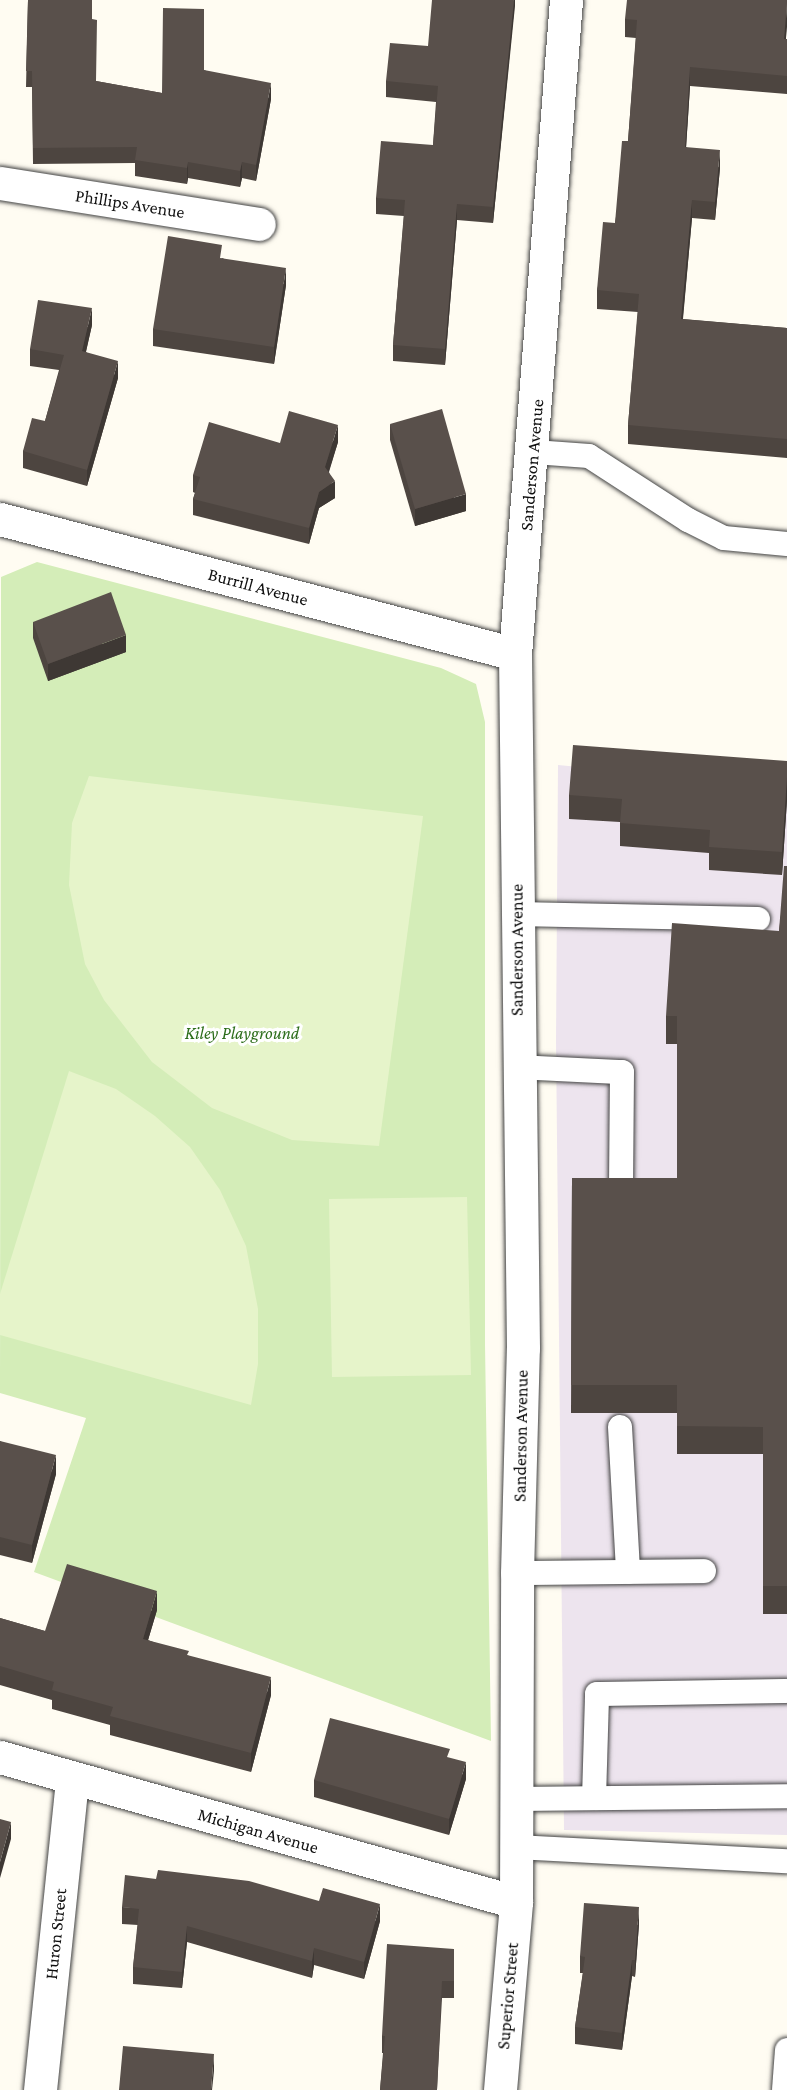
<!DOCTYPE html>
<style>
body{margin:0}
#map{position:relative;width:787px;height:2090px;overflow:hidden;background:#fffcf2;font-family:"Crimson Pro",serif}
div>[style]{position:absolute}
.industrial>*{inset:0;background:#ede4ee}
.green>*{inset:0;background:#d4edb8}
.pitch>*{inset:0;background:#e6f4ca}
.roads{filter:drop-shadow(0 0 2px #434343) drop-shadow(0 0 2px #434343)}
.service>*{height:24px;margin:-12px;padding:0 12px;transform-origin:12px;border-radius:12px;background:#fff}
.minor>*{height:33px;margin:-16.5px;padding:0 16.5px;transform-origin:16.5px;border-radius:16.5px;background:#fff}
.wall>*{inset:0;background:#4d4540}
.shaded-wall>*{inset:0;background:#3e3834}
.building>*{inset:0;background:#59504b}
span{translate:-50% -50%;white-space:nowrap;text-align:center;line-height:1.15;-webkit-text-stroke:6px #fff;paint-order:stroke}
.street-label{font-size:18px;color:#101010}
.park-label{font-size:18px;color:#2c6d1a;font-style:italic}
</style>
<div id="map">
<div class="industrial">
<div style="clip-path:polygon(558px 765px,787px 787px,787px 1835px,564px 1830px,556px 1040px)"></div>
</div>
<div class="green">
<div style="clip-path:polygon(37px 562px,441px 668px,476px 684px,485px 722px,485px 1344px,491px 1741px,34px 1572px,86px 1418px,0 1393px,1px 577px)"></div>
</div>
<div class="pitch">
<div style="clip-path:polygon(89px 776px,423px 816px,379px 1146px,292px 1140px,212px 1108px,152px 1062px,104px 1000px,85px 964px,69px 885px,72px 823px)"></div>
<div style="clip-path:polygon(69px 1071px,116px 1089px,155px 1116px,190px 1147px,220px 1190px,246px 1246px,258px 1309px,258px 1364px,251px 1405px,0 1335px,0 1294px)"></div>
<div style="clip-path:polygon(467px 1197px,471px 1375px,332px 1377px,329px 1199px)"></div>
</div>
<div class="roads">
<div class="service">
<div style="left:534px;top:452px;width:55px;rotate:4.2deg"></div>
<div style="left:589px;top:456px;width:118px;rotate:32.9deg"></div>
<div style="left:688px;top:520px;width:40px;rotate:26.6deg"></div>
<div style="left:724px;top:538px;width:63px;rotate:5.4deg"></div>
<div style="left:517px;top:914px;width:241px;rotate:1.2deg"></div>
<div style="left:518px;top:1067px;width:104px;rotate:2.8deg"></div>
<div style="left:622px;top:1072px;width:119px;rotate:90.5deg"></div>
<div style="left:620px;top:1427px;width:145px;rotate:86.8deg"></div>
<div style="left:517px;top:1573px;width:187px;rotate:-0.6deg"></div>
<div style="left:594px;top:1798px;width:104px;rotate:-88.3deg"></div>
<div style="left:597px;top:1694px;width:190px;rotate:-0.9deg"></div>
<div style="left:516px;top:1799px;width:271px;rotate:-0.6deg"></div>
<div style="left:516px;top:1847px;width:271px;rotate:3deg"></div>
<div style="left:784px;top:2090px;width:40px;rotate:-85.7deg"></div>
</div>
<div class="minor">
<div style="left:0;top:183px;width:262px;rotate:9deg"></div>
<div style="left:0;top:519px;width:532px;rotate:14.69deg"></div>
<div style="left:0;top:1757px;width:536px;rotate:15.7deg"></div>
<div style="left:40px;top:2090px;width:313px;rotate:-84.1deg"></div>
<div style="left:500px;top:2090px;width:189px;rotate:-85.1deg"></div>
<div style="left:516px;top:1902px;width:329px;rotate:-89.8deg"></div>
<div style="left:517px;top:1573px;width:225px;rotate:-88.5deg"></div>
<div style="left:523px;top:1348px;width:694px;rotate:-90.66deg"></div>
<div style="left:515px;top:654px;width:656px;rotate:-85.54deg"></div>
</div>
</div>
<div class="wall">
<div style="clip-path:polygon(28px 0,92px 19px,96px 81px,162px 93px,204px 70px,271px 99px,256px 181px,242px 178px,240px 187px,188px 178px,187px 184px,135px 176px,135px 163px,33px 164px,32px 87px,26px 87px)"></div>
<div style="clip-path:polygon(515px 0,493px 223px,457px 220px,445px 365px,393px 361px,393px 345px,404px 216px,376px 214px,376px 198px,433px 145px,436px 102px,386px 97px,386px 81px,428px 46px)"></div>
<div style="clip-path:polygon(787px 0,786px 39px,787px 39px,787px 94px,690px 86px,686px 147px,720px 168px,715px 220px,692px 218px,683px 319px,787px 328px,787px 458px,628px 444px,628px 425px,638px 312px,597px 309px,597px 290px,615px 223px,628px 141px,636px 38px,625px 37px,625px 19px)"></div>
<div style="clip-path:polygon(222px 258px,286px 285px,274px 364px,153px 346px,153px 329px)"></div>
<div style="clip-path:polygon(92px 325px,86px 352px,118px 378px,87px 486px,23px 468px,23px 451px,45px 421px,59px 370px,30px 366px,30px 349px)"></div>
<div style="clip-path:polygon(390px 424px,466px 511px,415px 526px,390px 440px)"></div>
<div style="clip-path:polygon(338px 442px,329px 472px,335px 498px,319px 508px,309px 544px,193px 515px,193px 499px,195px 493px,193px 492px,193px 475px,280px 443px)"></div>
<div style="clip-path:polygon(33px 622px,126px 652px,48px 681px,33px 638px)"></div>
<div style="clip-path:polygon(787px 761px,787px 800px,782px 875px,709px 870px,709px 853px,620px 846px,620px 822px,569px 819px,569px 795px)"></div>
<div style="clip-path:polygon(787px 866px,787px 1614px,763px 1614px,763px 1454px,677px 1454px,677px 1413px,571px 1413px,572px 1178px,677px 1178px,677px 1044px,666px 1044px,666px 1016px,779px 931px)"></div>
<div style="clip-path:polygon(0 1441px,56px 1474px,32px 1563px,0 1555px)"></div>
<div style="clip-path:polygon(157px 1610px,148px 1640px,189px 1656px,271px 1695px,251px 1772px,110px 1735px,110px 1725px,52px 1709px,52px 1700px,0 1685px,0 1618px,45px 1631px)"></div>
<div style="clip-path:polygon(450px 1758px,466px 1779px,449px 1835px,314px 1797px,314px 1780px)"></div>
<div style="clip-path:polygon(122px 1907px,380px 1921px,364px 1979px,314px 1965px,312px 1978px,187px 1942px,182px 1988px,133px 1984px,133px 1967px,138px 1925px,122px 1924px)"></div>
<div style="clip-path:polygon(639px 1924px,635px 1977px,632px 1976px,622px 2050px,575px 2044px,575px 2027px,583px 1973px,580px 1973px,580px 1956px)"></div>
<div style="clip-path:polygon(454px 1949px,454px 1998px,442px 1998px,437px 2090px,380px 2090px,383px 2053px,382px 2053px,382px 2036px)"></div>
</div>
<div class="shaded-wall">
<div style="clip-path:polygon(514px 0,515px 0,515px 6px,493px 223px,493px 207px)"></div>
<div style="clip-path:polygon(787px 8px,787px 27px,784px 57px,784px 39px)"></div>
<div style="clip-path:polygon(690px 67px,690px 86px,685px 165px,685px 147px)"></div>
<div style="clip-path:polygon(271px 83px,271px 99px,256px 181px,256px 165px)"></div>
<div style="clip-path:polygon(720px 150px,720px 168px,715px 220px,715px 202px)"></div>
<div style="clip-path:polygon(188px 162px,188px 178px,187px 184px,187px 168px)"></div>
<div style="clip-path:polygon(242px 162px,242px 178px,240px 187px,240px 171px)"></div>
<div style="clip-path:polygon(692px 200px,692px 218px,681px 337px,681px 319px)"></div>
<div style="clip-path:polygon(457px 204px,457px 220px,445px 365px,445px 349px)"></div>
<div style="clip-path:polygon(286px 268px,286px 285px,274px 364px,274px 347px)"></div>
<div style="clip-path:polygon(92px 308px,92px 325px,82px 368px,82px 351px)"></div>
<div style="clip-path:polygon(118px 361px,118px 378px,87px 486px,87px 470px)"></div>
<div style="clip-path:polygon(338px 425px,338px 442px,325px 483px,325px 467px)"></div>
<div style="clip-path:polygon(335px 481px,335px 498px,319px 508px,309px 544px,309px 528px,319px 492px)"></div>
<div style="clip-path:polygon(466px 494px,466px 511px,415px 526px,415px 509px)"></div>
<div style="clip-path:polygon(126px 635px,126px 652px,48px 681px,48px 664px)"></div>
<div style="clip-path:polygon(787px 777px,787px 800px,782px 875px,782px 852px)"></div>
<div style="clip-path:polygon(56px 1455px,56px 1474px,32px 1563px,32px 1545px)"></div>
<div style="clip-path:polygon(157px 1591px,157px 1610px,143px 1657px,143px 1639px)"></div>
<div style="clip-path:polygon(271px 1677px,271px 1695px,251px 1772px,251px 1753px)"></div>
<div style="clip-path:polygon(466px 1762px,466px 1779px,449px 1835px,449px 1819px)"></div>
<div style="clip-path:polygon(11px 1822px,11px 1839px,0 1878px,0 1862px)"></div>
<div style="clip-path:polygon(380px 1904px,380px 1921px,364px 1979px,364px 1962px)"></div>
<div style="clip-path:polygon(639px 1907px,639px 1924px,635px 1977px,635px 1960px)"></div>
<div style="clip-path:polygon(187px 1926px,187px 1942px,182px 1988px,182px 1972px)"></div>
<div style="clip-path:polygon(314px 1948px,314px 1965px,312px 1978px,312px 1961px)"></div>
<div style="clip-path:polygon(632px 1960px,632px 1976px,622px 2050px,622px 2033px)"></div>
<div style="clip-path:polygon(214px 2054px,214px 2071px,212px 2090px,211px 2090px)"></div>
</div>
<div class="building">
<div style="clip-path:polygon(28px 0,92px 0,92px 19px,97px 20px,96px 81px,162px 93px,163px 8px,204px 9px,204px 70px,271px 83px,256px 165px,242px 162px,240px 171px,188px 162px,187px 168px,135px 160px,137px 147px,33px 148px,32px 71px,26px 71px)"></div>
<div style="clip-path:polygon(432px 0,514px 0,493px 207px,457px 204px,445px 349px,393px 345px,405px 200px,376px 198px,381px 141px,433px 145px,438px 86px,386px 81px,390px 43px,428px 46px)"></div>
<div style="clip-path:polygon(627px 0,787px 0,784px 39px,787px 39px,787px 76px,690px 67px,685px 147px,720px 150px,715px 202px,692px 200px,681px 319px,787px 328px,787px 439px,628px 425px,639px 294px,597px 290px,603px 222px,615px 223px,622px 141px,628px 141px,637px 20px,625px 19px)"></div>
<div style="clip-path:polygon(168px 236px,222px 245px,220px 258px,286px 268px,274px 347px,153px 329px)"></div>
<div style="clip-path:polygon(38px 300px,92px 308px,82px 351px,118px 361px,87px 470px,23px 451px,32px 418px,45px 421px,64px 355px,30px 349px)"></div>
<div style="clip-path:polygon(442px 409px,466px 494px,415px 509px,390px 424px)"></div>
<div style="clip-path:polygon(289px 411px,338px 425px,325px 467px,335px 481px,319px 492px,309px 528px,193px 499px,200px 477px,193px 475px,209px 422px,280px 443px)"></div>
<div style="clip-path:polygon(111px 592px,126px 635px,48px 664px,33px 622px)"></div>
<div style="clip-path:polygon(573px 745px,787px 761px,787px 777px,782px 852px,709px 847px,710px 830px,620px 823px,622px 799px,569px 795px)"></div>
<div style="clip-path:polygon(784px 866px,787px 866px,787px 1586px,763px 1586px,763px 1427px,677px 1426px,677px 1385px,571px 1385px,572px 1178px,677px 1178px,677px 1016px,666px 1016px,672px 923px,779px 931px)"></div>
<div style="clip-path:polygon(0 1441px,56px 1455px,32px 1545px,0 1537px)"></div>
<div style="clip-path:polygon(67px 1564px,157px 1591px,143px 1639px,189px 1651px,187px 1655px,271px 1677px,251px 1753px,110px 1716px,113px 1707px,52px 1690px,54px 1682px,0 1666px,0 1618px,45px 1631px)"></div>
<div style="clip-path:polygon(330px 1718px,450px 1749px,447px 1757px,466px 1762px,449px 1819px,314px 1780px)"></div>
<div style="clip-path:polygon(0 1819px,11px 1822px,0 1862px)"></div>
<div style="clip-path:polygon(158px 1870px,249px 1881px,319px 1901px,323px 1888px,380px 1904px,364px 1962px,314px 1948px,312px 1961px,187px 1926px,182px 1972px,133px 1967px,139px 1909px,122px 1907px,125px 1875px,156px 1879px)"></div>
<div style="clip-path:polygon(584px 1903px,639px 1907px,635px 1960px,632px 1960px,622px 2033px,575px 2027px,585px 1957px,580px 1956px)"></div>
<div style="clip-path:polygon(387px 1944px,454px 1949px,454px 1981px,442px 1981px,437px 2090px,380px 2090px,385px 2036px,382px 2036px)"></div>
<div style="clip-path:polygon(123px 2046px,214px 2054px,211px 2090px,119px 2090px)"></div>
</div>
<div class="street-label">
<span style="left:130px;top:204px;rotate:9deg">Phillips Avenue</span>
<span style="left:532px;top:465px;rotate:-85deg">Sanderson Avenue</span>
<span style="left:258px;top:587px;rotate:15deg">Burrill Avenue</span>
<span style="left:517px;top:950px;rotate:-90deg">Sanderson Avenue</span>
<span style="left:521px;top:1436px;rotate:-89deg">Sanderson Avenue</span>
<span style="left:258px;top:1831px;rotate:16deg">Michigan Avenue</span>
<span style="left:56px;top:1934px;rotate:-84deg">Huron Street</span>
<span style="left:508px;top:1996px;rotate:-85deg">Superior Street</span>
</div>
<div class="park-label">
<span style="left:242px;top:1033px">Kiley Playground</span>
</div>
</div>
